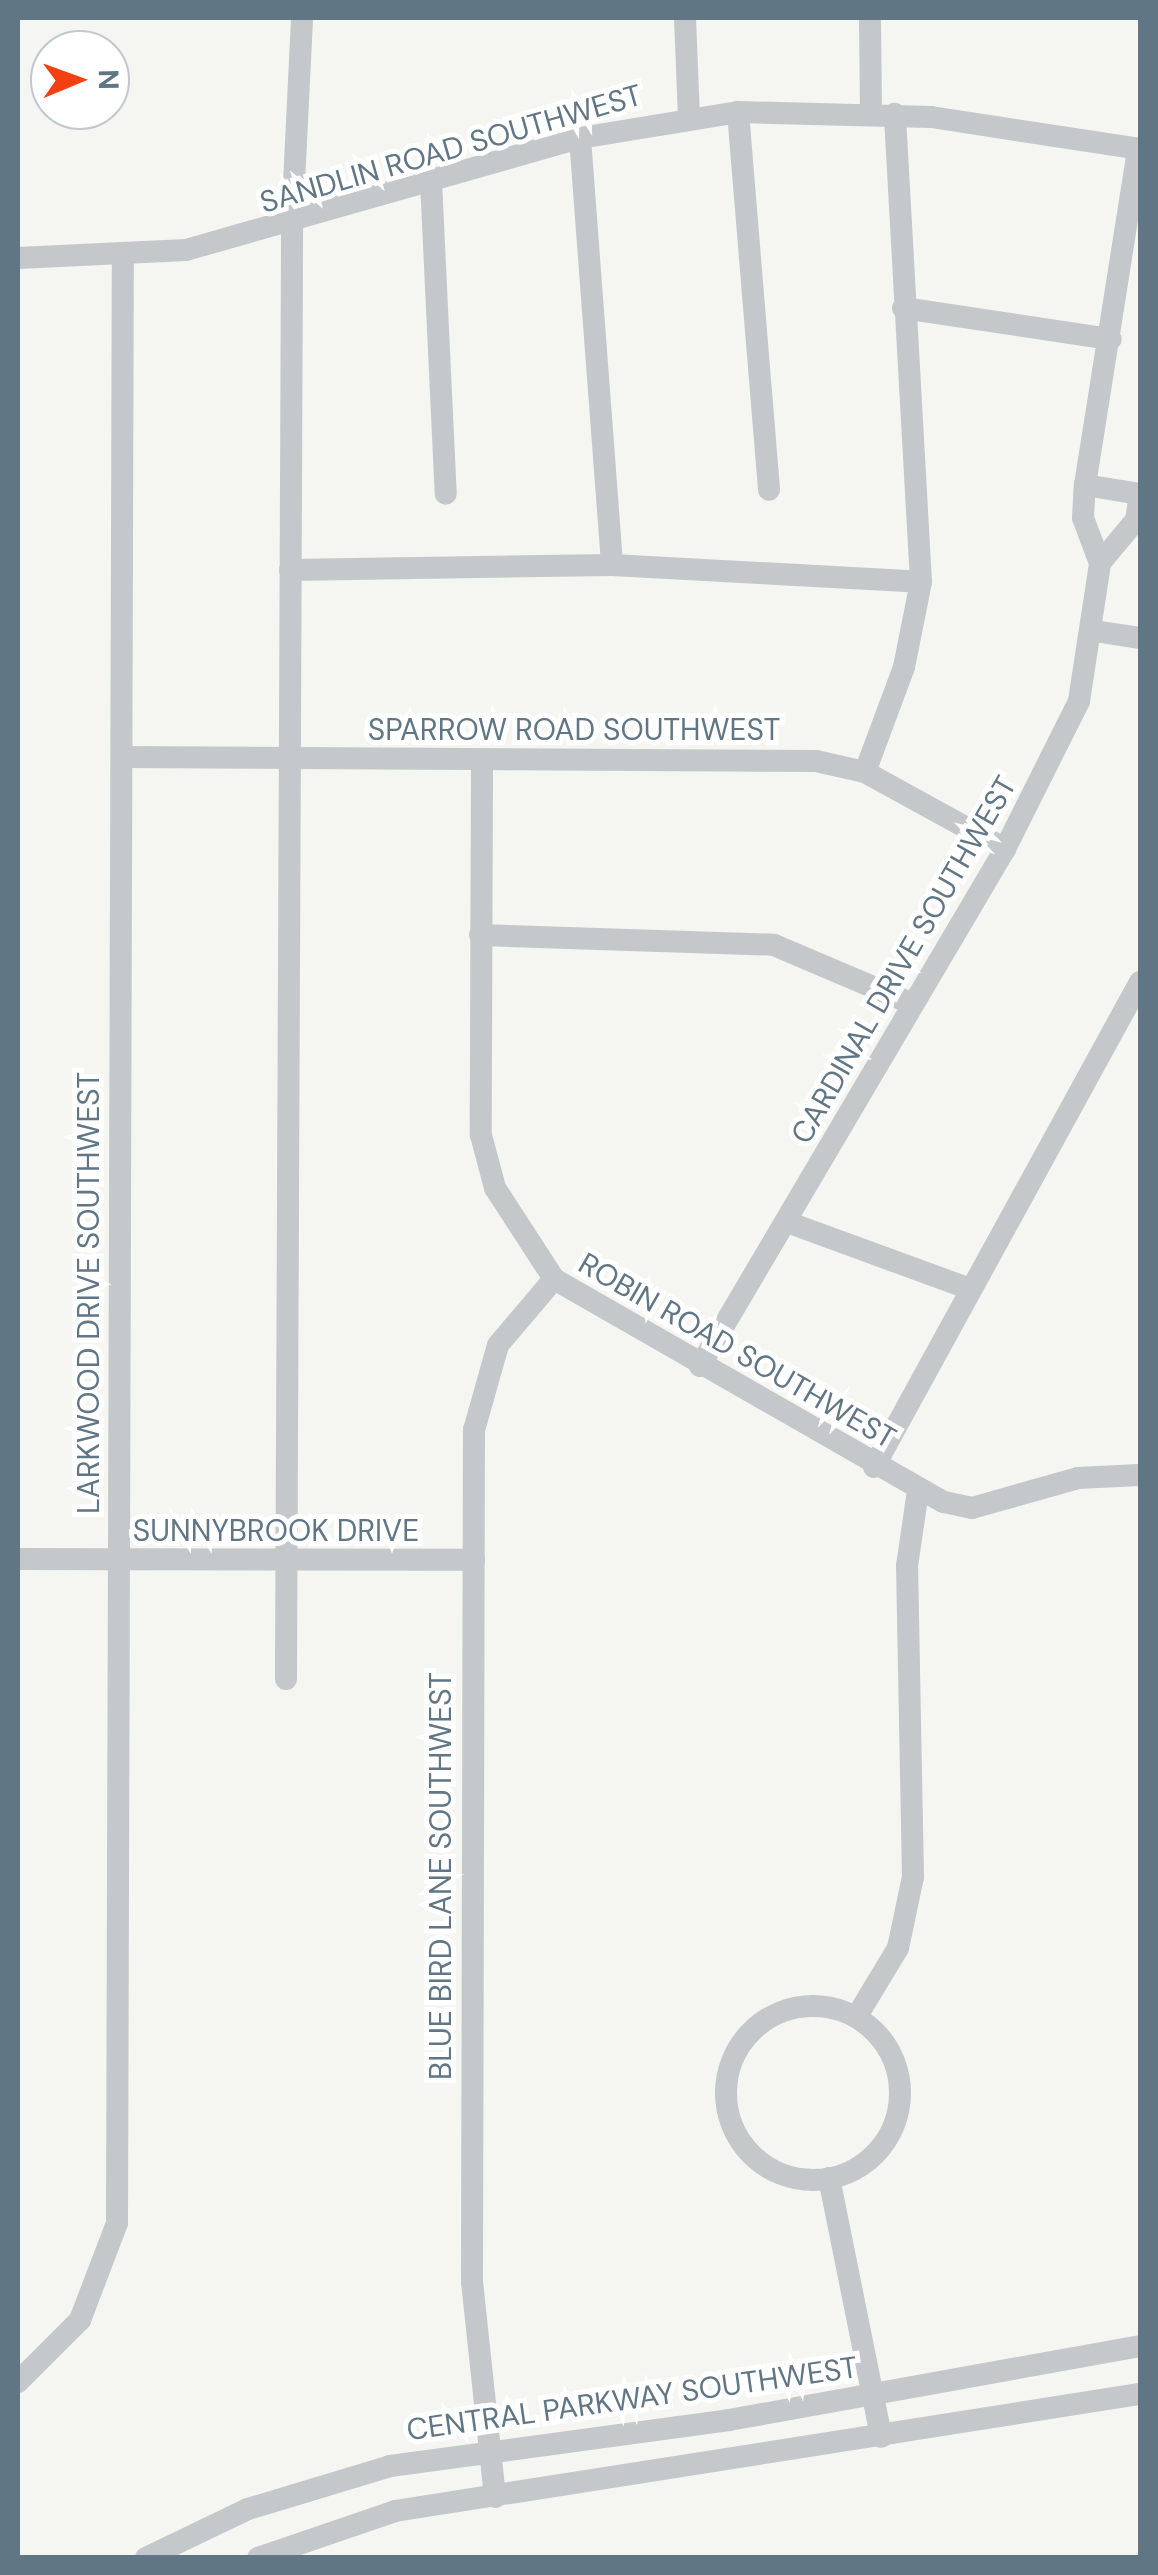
<!DOCTYPE html>
<style>
body{margin:0}
#map{position:relative;width:1158px;height:2575px;overflow:hidden;background:#f5f5f1;font-family:"DM Sans",sans-serif}
div>[style]{position:absolute}
.minor>*{height:22px;margin:-11px;padding:0 11px;transform-origin:11px;border-radius:11px;background:#c4c8cb}
.minor>.ring{margin:-11px;padding:0;box-sizing:content-box;background:none;border:22px solid #c4c8cb;border-radius:50%}
span{translate:-50% -50%;white-space:nowrap;text-align:center;line-height:1.15;-webkit-text-stroke:10px #fff;paint-order:stroke}
.street-label{font-size:30px;color:#617685}
.frame{position:absolute;inset:0;border:20px solid #617685;pointer-events:none}
.north{position:absolute;left:30px;top:30px;width:100px;height:100px;box-sizing:border-box;background:#fff;border:2px solid #c0c8ce;border-radius:50%;rotate:89deg;font-size:28px;font-weight:700;line-height:40px;text-align:center;color:#617685}
.north::after{content:'';display:block;margin:auto;width:35px;height:45px;background:#f24014;clip-path:polygon(50% 0,100% 100%,50% 72%,0 100%)}
</style>
<div id="map">
<div class="minor">
<div style="left:685px;top:18px;width:99px;rotate:87.7deg"></div>
<div style="left:870px;top:18px;width:93px;rotate:89.4deg"></div>
<div style="left:738px;top:112px;width:379px;rotate:85.3deg"></div>
<div style="left:580px;top:138px;width:428px;rotate:85.7deg"></div>
<div style="left:431px;top:181px;width:313px;rotate:87.3deg"></div>
<div style="left:18px;top:258px;width:168px;rotate:-2.7deg"></div>
<div style="left:186px;top:250px;width:410px;rotate:-15.9deg"></div>
<div style="left:580px;top:138px;width:160px;rotate:-9.3deg"></div>
<div style="left:738px;top:112px;width:193px;rotate:1.5deg"></div>
<div style="left:931px;top:117px;width:211px;rotate:8.7deg"></div>
<div style="left:903px;top:308px;width:210px;rotate:8.5deg"></div>
<div style="left:1085px;top:485px;width:56px;rotate:9.3deg"></div>
<div style="left:1100px;top:563px;width:56px;rotate:-50.1deg"></div>
<div style="left:1136px;top:520px;width:24px;rotate:-81deg"></div>
<div style="left:290px;top:570px;width:322px;rotate:-0.9deg"></div>
<div style="left:612px;top:565px;width:309px;rotate:3.1deg"></div>
<div style="left:1095px;top:631px;width:46px;rotate:8.8deg"></div>
<div style="left:123px;top:757px;width:693px;rotate:0.33deg"></div>
<div style="left:816px;top:761px;width:50px;rotate:12.7deg"></div>
<div style="left:865px;top:772px;width:160px;rotate:28.8deg"></div>
<div style="left:482px;top:761px;width:374px;rotate:90.2deg"></div>
<div style="left:481px;top:1135px;width:55px;rotate:75.2deg"></div>
<div style="left:495px;top:1188px;width:108px;rotate:57deg"></div>
<div style="left:554px;top:1279px;width:449px;rotate:29.8deg"></div>
<div style="left:944px;top:1502px;width:29px;rotate:12deg"></div>
<div style="left:972px;top:1508px;width:110px;rotate:-15.8deg"></div>
<div style="left:1078px;top:1478px;width:62px;rotate:-2.8deg"></div>
<div style="left:865px;top:772px;width:112px;rotate:-69.6deg"></div>
<div style="left:904px;top:667px;width:87px;rotate:-78.7deg"></div>
<div style="left:921px;top:582px;width:469px;rotate:-93.2deg"></div>
<div style="left:480px;top:935px;width:294px;rotate:1.9deg"></div>
<div style="left:774px;top:945px;width:151px;rotate:23deg"></div>
<div style="left:787px;top:1222px;width:195px;rotate:20.1deg"></div>
<div style="left:700px;top:1366px;width:600px;rotate:-59.46deg"></div>
<div style="left:1005px;top:849px;width:165px;rotate:-63.4deg"></div>
<div style="left:1079px;top:701px;width:140px;rotate:-81.3deg"></div>
<div style="left:1100px;top:563px;width:48px;rotate:-110.7deg"></div>
<div style="left:1083px;top:518px;width:33px;rotate:-87deg"></div>
<div style="left:1085px;top:485px;width:340px;rotate:-81deg"></div>
<div style="left:874px;top:1467px;width:553px;rotate:-61.26deg"></div>
<div style="left:18px;top:1559px;width:456px;rotate:0.1deg"></div>
<div style="left:286px;top:1679px;width:1455px;rotate:-89.76deg"></div>
<div style="left:292px;top:224px;width:206px;rotate:-87.2deg"></div>
<div class="ring" style="left:726px;top:2006px;width:152px;height:152px"></div>
<div style="left:857px;top:2016px;width:79px;rotate:-58.9deg"></div>
<div style="left:898px;top:1948px;width:73px;rotate:-78.1deg"></div>
<div style="left:913px;top:1877px;width:311px;rotate:-91.1deg"></div>
<div style="left:907px;top:1566px;width:76px;rotate:-81.7deg"></div>
<div style="left:829px;top:2178px;width:264px;rotate:78.6deg"></div>
<div style="left:18px;top:2382px;width:88px;rotate:-45deg"></div>
<div style="left:80px;top:2320px;width:104px;rotate:-69.1deg"></div>
<div style="left:117px;top:2223px;width:1965px;rotate:-89.83deg"></div>
<div style="left:495px;top:2497px;width:216px;rotate:-96.1deg"></div>
<div style="left:472px;top:2282px;width:852px;rotate:-89.87deg"></div>
<div style="left:474px;top:1430px;width:88px;rotate:-74.2deg"></div>
<div style="left:498px;top:1345px;width:87px;rotate:-49.7deg"></div>
<div style="left:146px;top:2558px;width:113px;rotate:-25.7deg"></div>
<div style="left:248px;top:2509px;width:148px;rotate:-16.8deg"></div>
<div style="left:390px;top:2466px;width:342px;rotate:-7.7deg"></div>
<div style="left:729px;top:2420px;width:418px;rotate:-10.2deg"></div>
<div style="left:258px;top:2558px;width:145px;rotate:-18.9deg"></div>
<div style="left:395px;top:2511px;width:754px;rotate:-8.93deg"></div>
</div>
<div class="street-label">
<span style="left:451px;top:149px;rotate:-16deg">SANDLIN ROAD SOUTHWEST</span>
<span style="left:574px;top:730px">SPARROW ROAD SOUTHWEST</span>
<span style="left:904px;top:960px;rotate:-60deg">CARDINAL DRIVE SOUTHWEST</span>
<span style="left:89px;top:1293px;rotate:-90deg">LARKWOOD DRIVE SOUTHWEST</span>
<span style="left:737px;top:1351px;rotate:30deg">ROBIN ROAD SOUTHWEST</span>
<span style="left:276px;top:1531px">SUNNYBROOK DRIVE</span>
<span style="left:441px;top:1876px;rotate:-90deg">BLUE BIRD LANE SOUTHWEST</span>
<span style="left:632px;top:2399px;rotate:-8deg">CENTRAL PARKWAY SOUTHWEST</span>
</div>
<div class="frame"></div>
<div class="north">N</div>
</div>
